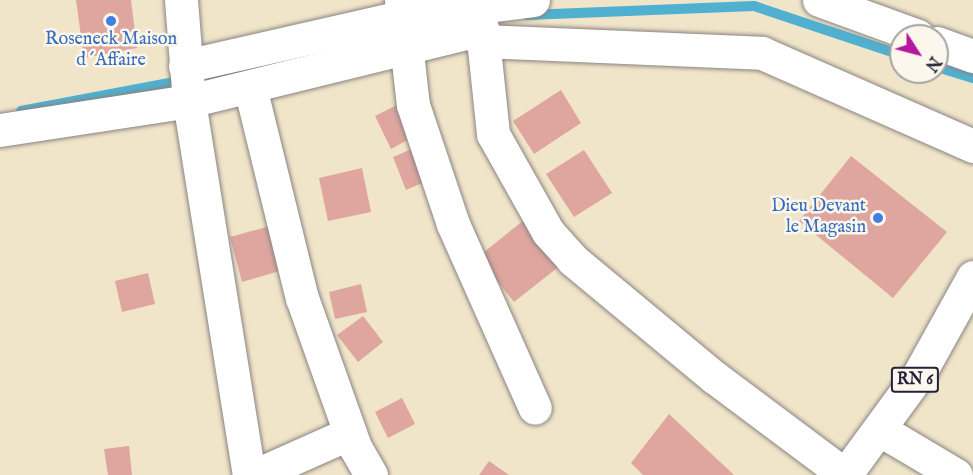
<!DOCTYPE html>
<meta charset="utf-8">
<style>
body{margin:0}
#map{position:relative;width:973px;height:475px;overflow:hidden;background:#f1e5c9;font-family:"IM FELL English",serif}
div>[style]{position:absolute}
.stream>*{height:10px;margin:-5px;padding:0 5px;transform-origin:5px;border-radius:5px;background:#50b0cf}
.building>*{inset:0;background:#dea69e}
.roads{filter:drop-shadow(0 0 2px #8a8482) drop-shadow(0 0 2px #8a8482)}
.minor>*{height:33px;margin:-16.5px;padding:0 16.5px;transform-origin:16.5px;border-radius:16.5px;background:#fff}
.major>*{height:33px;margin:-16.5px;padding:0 16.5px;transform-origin:16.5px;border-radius:16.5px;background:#fff}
.dots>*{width:16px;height:16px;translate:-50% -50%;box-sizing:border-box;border:3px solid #fbf7ec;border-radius:50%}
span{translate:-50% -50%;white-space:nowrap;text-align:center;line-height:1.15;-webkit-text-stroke:5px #fbf7ec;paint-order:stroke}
.shield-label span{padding:2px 4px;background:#fbf7ec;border:2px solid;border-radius:4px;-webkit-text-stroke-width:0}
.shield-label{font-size:16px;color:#22223b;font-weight:700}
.shop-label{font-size:18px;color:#366cbe}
.right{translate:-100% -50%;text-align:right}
.north{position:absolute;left:889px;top:24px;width:60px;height:60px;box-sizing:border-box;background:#fbf7ec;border:2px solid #a4a2a5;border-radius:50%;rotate:126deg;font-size:16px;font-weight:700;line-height:24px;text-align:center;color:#22223b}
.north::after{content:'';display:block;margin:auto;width:21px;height:27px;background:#b5179e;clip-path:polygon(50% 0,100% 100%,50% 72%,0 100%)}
</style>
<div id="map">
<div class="stream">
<div style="left:527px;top:15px;width:227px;rotate:-2.3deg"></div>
<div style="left:754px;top:6px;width:155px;rotate:18.4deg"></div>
<div style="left:937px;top:67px;width:38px;rotate:17deg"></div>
<div style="left:21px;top:111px;width:167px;rotate:-10.7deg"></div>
</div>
<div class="building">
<div style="clip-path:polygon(76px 0,131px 0,137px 48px,84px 58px)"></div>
<div style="clip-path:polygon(561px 90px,581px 123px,534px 154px,513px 121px)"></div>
<div style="clip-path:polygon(397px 105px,413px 137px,391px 149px,375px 116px)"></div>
<div style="clip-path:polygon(421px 145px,434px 178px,406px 190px,393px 157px)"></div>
<div style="clip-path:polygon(584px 150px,612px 193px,574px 217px,546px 174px)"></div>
<div style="clip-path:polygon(851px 156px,947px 232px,893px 298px,799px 221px)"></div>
<div style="clip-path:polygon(362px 168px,371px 212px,328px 221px,319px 178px)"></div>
<div style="clip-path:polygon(524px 220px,561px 265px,514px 302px,478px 257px)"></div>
<div style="clip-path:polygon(270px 226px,283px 270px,242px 282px,230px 237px)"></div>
<div style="clip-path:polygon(148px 273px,155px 304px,122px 312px,115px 281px)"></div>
<div style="clip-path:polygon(361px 284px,367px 312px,335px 319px,329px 292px)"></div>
<div style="clip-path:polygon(363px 316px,383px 342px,358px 362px,337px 335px)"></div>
<div style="clip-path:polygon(402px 398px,415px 424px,388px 438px,375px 412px)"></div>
<div style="clip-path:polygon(669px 414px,734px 475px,643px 475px,631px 463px)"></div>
<div style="clip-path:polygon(129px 446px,132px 475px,108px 475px,104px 449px)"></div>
<div style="clip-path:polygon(489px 461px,509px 475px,479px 475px)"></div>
</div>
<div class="roads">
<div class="minor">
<div style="left:181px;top:0;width:101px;rotate:85.5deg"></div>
<div style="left:189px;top:101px;width:379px;rotate:80.9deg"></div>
<div style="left:401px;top:0;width:106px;rotate:83.5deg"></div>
<div style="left:413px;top:105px;width:126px;rotate:71.4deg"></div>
<div style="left:453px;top:224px;width:201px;rotate:66deg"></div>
<div style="left:819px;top:0;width:105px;rotate:20deg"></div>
<div style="left:481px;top:41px;width:281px;rotate:2.4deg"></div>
<div style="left:762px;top:53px;width:231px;rotate:23.8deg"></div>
<div style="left:937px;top:43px;width:38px;rotate:20deg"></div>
<div style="left:185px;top:66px;width:221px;rotate:-12.8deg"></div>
<div style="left:401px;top:17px;width:133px;rotate:-7.3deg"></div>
<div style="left:250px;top:87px;width:217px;rotate:76.2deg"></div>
<div style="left:302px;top:298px;width:158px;rotate:70.4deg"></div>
<div style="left:355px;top:447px;width:32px;rotate:60deg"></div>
<div style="left:0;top:130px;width:191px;rotate:-8.7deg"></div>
<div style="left:189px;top:101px;width:302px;rotate:-13.8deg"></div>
<div style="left:482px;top:29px;width:106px;rotate:84deg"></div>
<div style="left:493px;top:134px;width:112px;rotate:60.7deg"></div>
<div style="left:548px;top:232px;width:38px;rotate:48deg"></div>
<div style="left:573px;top:260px;width:183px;rotate:39.7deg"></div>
<div style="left:714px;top:377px;width:164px;rotate:36.8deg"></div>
<div style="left:882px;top:431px;width:86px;rotate:30.7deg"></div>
<div style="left:256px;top:475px;width:103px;rotate:-24.1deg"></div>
</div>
<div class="major">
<div style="left:845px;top:475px;width:125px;rotate:-53.8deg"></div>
<div style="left:919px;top:374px;width:111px;rotate:-60.9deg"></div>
</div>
</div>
<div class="dots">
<div style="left:111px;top:21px;background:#3f7fe0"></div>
<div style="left:878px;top:218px;background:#3f7fe0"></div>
</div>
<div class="shield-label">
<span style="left:915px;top:380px">RN 6</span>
</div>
<div class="shop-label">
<span style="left:111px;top:51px">Roseneck Maison<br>d´Affaire</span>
<span class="right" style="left:866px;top:218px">Dieu Devant<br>le Magasin</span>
</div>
<div class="north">N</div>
</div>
